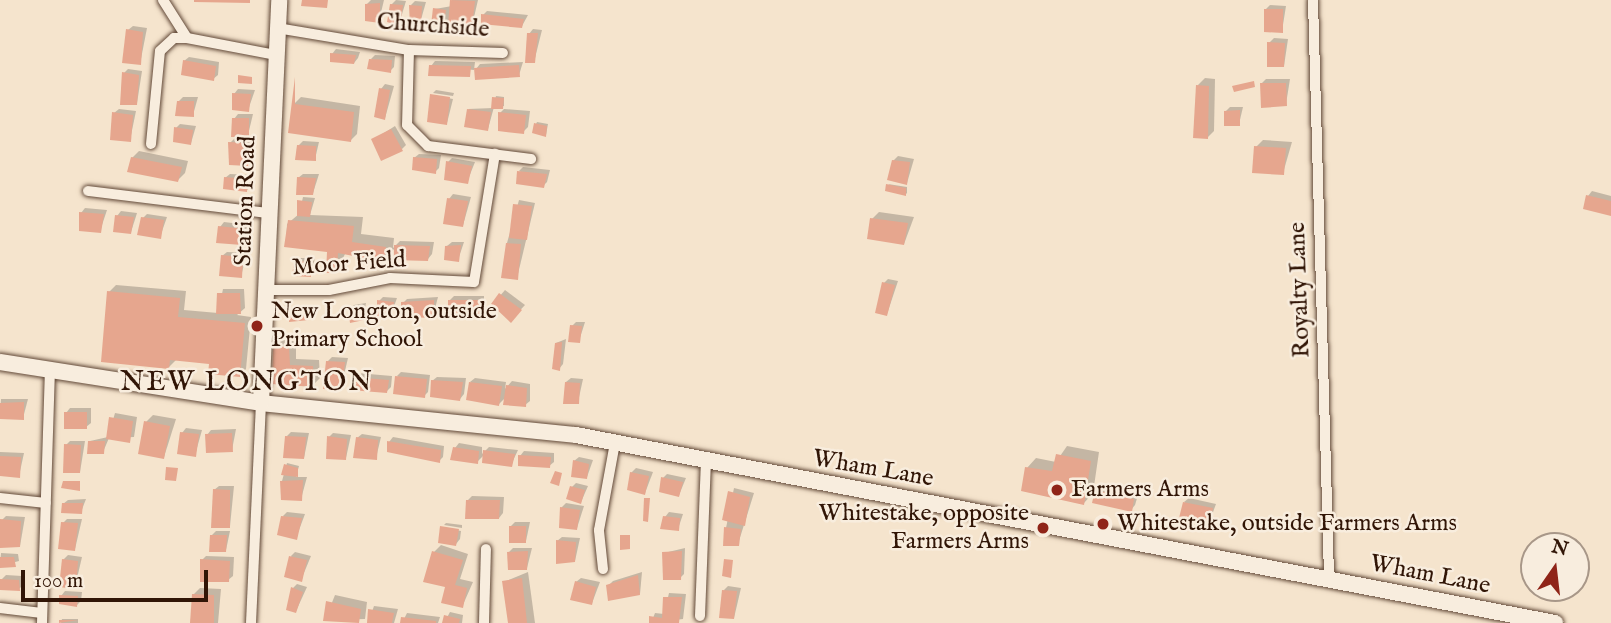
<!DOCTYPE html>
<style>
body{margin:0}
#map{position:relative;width:1611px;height:623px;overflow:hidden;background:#f5e4cd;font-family:"IM FELL English",serif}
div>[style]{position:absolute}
.shadow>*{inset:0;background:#0003}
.building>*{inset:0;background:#e6a68e}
.roads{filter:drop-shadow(0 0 2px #624938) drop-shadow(0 0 2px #624938)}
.street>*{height:10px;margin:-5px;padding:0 5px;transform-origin:5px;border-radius:5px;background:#f8edde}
.secondary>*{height:16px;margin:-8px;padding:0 8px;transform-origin:8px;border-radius:8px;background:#f8edde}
.dots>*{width:19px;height:19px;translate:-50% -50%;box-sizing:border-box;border:4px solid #f8edde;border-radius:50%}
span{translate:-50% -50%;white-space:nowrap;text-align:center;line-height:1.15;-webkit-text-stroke:5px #f8edde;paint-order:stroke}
.street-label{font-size:24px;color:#311506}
.poi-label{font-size:24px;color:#311506}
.left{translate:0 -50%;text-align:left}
.right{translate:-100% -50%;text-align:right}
.quarter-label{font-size:28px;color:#311506;letter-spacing:2px}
.north{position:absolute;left:1520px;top:532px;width:70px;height:70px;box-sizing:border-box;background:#f8edde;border:2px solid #a89788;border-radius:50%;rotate:14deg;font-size:19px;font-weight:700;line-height:28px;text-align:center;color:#311506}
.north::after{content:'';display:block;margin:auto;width:24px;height:32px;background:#8f2418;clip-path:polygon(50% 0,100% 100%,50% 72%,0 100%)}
.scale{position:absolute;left:21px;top:570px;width:187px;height:32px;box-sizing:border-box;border:4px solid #311506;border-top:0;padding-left:9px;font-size:21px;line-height:24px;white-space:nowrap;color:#311506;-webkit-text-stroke:5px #f8edde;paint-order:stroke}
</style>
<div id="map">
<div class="shadow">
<div style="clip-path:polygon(371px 0,384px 0,379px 21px,367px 4px)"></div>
<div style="clip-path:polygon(396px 0,406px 1px,399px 24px,391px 5px)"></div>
<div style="clip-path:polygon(452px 0,478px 0,472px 26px,450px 19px,443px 26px,435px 9px,452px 6px)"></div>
<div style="clip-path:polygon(415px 1px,426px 2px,420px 23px,411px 5px)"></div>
<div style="clip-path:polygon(1270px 5px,1286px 6px,1282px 31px,1266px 9px)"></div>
<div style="clip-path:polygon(487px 11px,528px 15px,522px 26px,483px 15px)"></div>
<div style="clip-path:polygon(133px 26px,147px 28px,140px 64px,128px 30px)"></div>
<div style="clip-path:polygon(533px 29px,542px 30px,534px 62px,529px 34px)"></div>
<div style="clip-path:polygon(1274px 38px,1288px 39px,1284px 66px,1269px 43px)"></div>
<div style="clip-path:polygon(336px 49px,360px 52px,358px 58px,354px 63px,332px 54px)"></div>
<div style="clip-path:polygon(375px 55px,395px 56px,394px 67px,390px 71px,371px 59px)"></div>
<div style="clip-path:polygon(189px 57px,219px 62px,218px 75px,213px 79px,184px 61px)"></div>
<div style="clip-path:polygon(435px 61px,475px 62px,474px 70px,431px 66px)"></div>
<div style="clip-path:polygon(523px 62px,519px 75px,476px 69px,480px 64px)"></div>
<div style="clip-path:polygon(128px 69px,142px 71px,137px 103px,124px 73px)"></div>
<div style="clip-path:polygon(1205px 78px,1215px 79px,1214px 131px,1207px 138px,1198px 85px)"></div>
<div style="clip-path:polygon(1266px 79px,1290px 79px,1286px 104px,1262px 83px)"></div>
<div style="clip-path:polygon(385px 84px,394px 86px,385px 118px,381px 89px)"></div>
<div style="clip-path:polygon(238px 89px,255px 90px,248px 110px,234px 94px)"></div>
<div style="clip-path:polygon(436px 90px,454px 93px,453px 96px,433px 93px)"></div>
<div style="clip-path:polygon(431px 95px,453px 99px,447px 123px)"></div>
<div style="clip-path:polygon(496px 96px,504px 97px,504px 106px,494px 107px,488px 129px,468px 109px,493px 108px)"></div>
<div style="clip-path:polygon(183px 97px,198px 97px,193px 115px,178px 102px)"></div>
<div style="clip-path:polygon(301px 97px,360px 106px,357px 134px,350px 141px,294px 104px)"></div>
<div style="clip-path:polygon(1230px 107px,1243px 107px,1239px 124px,1226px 111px)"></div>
<div style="clip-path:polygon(119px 109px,136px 111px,130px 140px,114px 113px)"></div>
<div style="clip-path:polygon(504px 109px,530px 111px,528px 127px,523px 132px,500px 113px)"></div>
<div style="clip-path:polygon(238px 114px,253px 114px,248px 135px,234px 119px)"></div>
<div style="clip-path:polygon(537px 122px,548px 124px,546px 135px,536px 124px)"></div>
<div style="clip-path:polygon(180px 124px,196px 126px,191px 143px,176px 128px)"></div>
<div style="clip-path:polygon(395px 126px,406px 145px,402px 149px,373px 140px)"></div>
<div style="clip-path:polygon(237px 136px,253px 139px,247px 164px,230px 143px)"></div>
<div style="clip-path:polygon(1263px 140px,1292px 142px,1283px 173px,1256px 147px)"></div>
<div style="clip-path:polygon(303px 141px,319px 142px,315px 159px,298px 146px)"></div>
<div style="clip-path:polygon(139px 151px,188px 161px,185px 173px,178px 180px,132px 158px)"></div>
<div style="clip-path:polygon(419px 154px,441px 155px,439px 168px,435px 172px,414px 158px)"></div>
<div style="clip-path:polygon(898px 156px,914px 159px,907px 183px,893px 161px)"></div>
<div style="clip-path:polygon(452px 158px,475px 162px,467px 182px,448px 162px)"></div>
<div style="clip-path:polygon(523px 167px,550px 170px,547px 182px,543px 186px,519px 171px)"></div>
<div style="clip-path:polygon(230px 174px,252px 175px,251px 186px,246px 191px,225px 178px)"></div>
<div style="clip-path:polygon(303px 174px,319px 174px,313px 193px,298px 178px)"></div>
<div style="clip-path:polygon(888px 184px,907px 187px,907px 193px,906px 194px)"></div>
<div style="clip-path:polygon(1592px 191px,1611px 196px,1611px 214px,1588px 196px)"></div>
<div style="clip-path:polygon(453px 194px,471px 197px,463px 225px,449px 199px)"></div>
<div style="clip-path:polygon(303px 197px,315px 198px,310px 215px,363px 217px,361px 234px,394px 238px,393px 248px,400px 241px,434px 242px,432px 254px,428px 259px,396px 247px,383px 260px,346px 252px,336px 272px,329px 250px,286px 246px,287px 224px,299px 214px)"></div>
<div style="clip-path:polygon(519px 200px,535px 203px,517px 278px,507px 243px)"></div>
<div style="clip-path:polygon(85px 208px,107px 210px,100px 231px,81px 213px)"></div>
<div style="clip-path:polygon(121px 211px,137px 213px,131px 232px,117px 216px)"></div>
<div style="clip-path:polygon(879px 212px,914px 217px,904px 244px,872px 219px)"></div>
<div style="clip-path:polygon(147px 214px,167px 217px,160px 237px,143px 218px)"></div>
<div style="clip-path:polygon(224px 222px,249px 225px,246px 239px,241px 243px,220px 227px)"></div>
<div style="clip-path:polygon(452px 242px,464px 242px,458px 260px,447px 246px)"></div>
<div style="clip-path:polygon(227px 252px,247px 253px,241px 276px,222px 256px)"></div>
<div style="clip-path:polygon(300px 258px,315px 258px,311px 275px,296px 262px)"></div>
<div style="clip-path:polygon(888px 279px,898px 281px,887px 314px,884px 283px)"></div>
<div style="clip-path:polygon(116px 285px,186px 291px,184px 310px,218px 313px,223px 289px,244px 289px,245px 308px,237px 315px,251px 317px,246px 369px,239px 376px,211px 362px,177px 359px,169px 367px,109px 292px)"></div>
<div style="clip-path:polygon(505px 290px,525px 305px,511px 320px,493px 304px)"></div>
<div style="clip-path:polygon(454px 296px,484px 296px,484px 311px,479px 315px,450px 300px)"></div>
<div style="clip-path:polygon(383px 297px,397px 298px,391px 315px,379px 301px)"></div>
<div style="clip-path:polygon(438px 297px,433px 316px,403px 303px,407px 299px)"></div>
<div style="clip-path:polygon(366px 303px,363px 319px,350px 309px,354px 305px)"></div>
<div style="clip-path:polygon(576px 322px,585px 322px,579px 341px,572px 326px)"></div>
<div style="clip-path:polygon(566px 339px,563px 364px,559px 369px,556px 343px)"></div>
<div style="clip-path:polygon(282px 340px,296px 341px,296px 359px,319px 360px,320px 378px,313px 385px,274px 382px,275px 347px)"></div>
<div style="clip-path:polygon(332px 357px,348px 358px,341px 388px,327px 362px)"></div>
<div style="clip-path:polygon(401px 372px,430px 375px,428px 392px,424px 396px,397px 376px)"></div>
<div style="clip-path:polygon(357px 373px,392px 376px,391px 387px,387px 391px,353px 377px)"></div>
<div style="clip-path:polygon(437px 377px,466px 378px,464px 394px,460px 399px,432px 381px)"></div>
<div style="clip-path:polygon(475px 378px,506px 382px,505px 389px,512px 381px,530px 384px,530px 401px,525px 405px,506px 397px,499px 404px,470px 382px)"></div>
<div style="clip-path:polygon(571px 378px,583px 379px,578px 402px,566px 382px)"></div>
<div style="clip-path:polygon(28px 399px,23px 418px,0 417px,1px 399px)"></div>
<div style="clip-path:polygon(70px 408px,91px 408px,91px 423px,86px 427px,66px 413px)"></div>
<div style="clip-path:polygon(115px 413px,137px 417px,134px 437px,109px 438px,103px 452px,90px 441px,108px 437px)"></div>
<div style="clip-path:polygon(153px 415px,176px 419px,164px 457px,146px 422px)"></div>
<div style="clip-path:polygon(186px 428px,202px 430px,195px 455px,182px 433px)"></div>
<div style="clip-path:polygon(236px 429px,232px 450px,207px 435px,211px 430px)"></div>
<div style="clip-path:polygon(291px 432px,309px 433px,304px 458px,287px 436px)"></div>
<div style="clip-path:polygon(333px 433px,351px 435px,346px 458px,329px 437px)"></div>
<div style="clip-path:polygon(362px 434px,381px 437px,376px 458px,357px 438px)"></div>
<div style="clip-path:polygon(393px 437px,444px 446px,443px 457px,439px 461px,389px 442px)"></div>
<div style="clip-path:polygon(70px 441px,85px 441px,80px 472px,66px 445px)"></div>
<div style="clip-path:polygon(459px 443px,482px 447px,482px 454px,489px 447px,518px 450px,511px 465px,484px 455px,477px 462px,455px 448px)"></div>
<div style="clip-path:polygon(1067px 446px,1099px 452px,1093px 493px,1084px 503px,1027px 468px,1036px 458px,1056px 462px)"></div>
<div style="clip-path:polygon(524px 451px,554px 453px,554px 462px,549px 466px,520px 456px)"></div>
<div style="clip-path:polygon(0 452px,24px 453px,19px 476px,0 474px)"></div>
<div style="clip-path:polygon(579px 457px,593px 460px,587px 477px,574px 461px)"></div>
<div style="clip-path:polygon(287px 463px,299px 466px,296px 477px,307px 477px,301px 499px,282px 481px)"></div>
<div style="clip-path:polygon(636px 468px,653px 472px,645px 493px,631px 473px)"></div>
<div style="clip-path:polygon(667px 474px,686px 478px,679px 495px,663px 478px)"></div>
<div style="clip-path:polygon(576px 483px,588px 486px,581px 502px,572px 487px)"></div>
<div style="clip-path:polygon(219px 486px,234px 486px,230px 526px,214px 490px)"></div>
<div style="clip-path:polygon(1101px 487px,1138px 495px,1135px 505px,1131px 510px,1097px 491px)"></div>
<div style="clip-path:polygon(734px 488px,754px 493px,738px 544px,726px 528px)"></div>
<div style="clip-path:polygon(472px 496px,504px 497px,503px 513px,499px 518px,467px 501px)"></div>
<div style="clip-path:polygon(1189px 498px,1216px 504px,1209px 523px,1184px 502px)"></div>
<div style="clip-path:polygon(86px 499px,81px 512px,63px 504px,68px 500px)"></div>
<div style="clip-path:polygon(566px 503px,584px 506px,577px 528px,561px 508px)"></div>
<div style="clip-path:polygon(287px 512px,305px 514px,296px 538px,283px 516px)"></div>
<div style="clip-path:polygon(669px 512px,683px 514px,678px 529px,665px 517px)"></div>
<div style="clip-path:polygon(6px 516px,25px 517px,20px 546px,2px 520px)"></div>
<div style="clip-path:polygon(67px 519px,82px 519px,75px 549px,63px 523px)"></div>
<div style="clip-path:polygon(515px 522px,530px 522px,526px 541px,511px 526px)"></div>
<div style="clip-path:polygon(446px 523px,462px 525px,462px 528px,444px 525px)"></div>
<div style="clip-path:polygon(442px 527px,461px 531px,460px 539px,456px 544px)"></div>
<div style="clip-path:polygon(216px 531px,230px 531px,226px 550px,211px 536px)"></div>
<div style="clip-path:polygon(562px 537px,580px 538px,575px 561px,557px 541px)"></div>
<div style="clip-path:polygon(441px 545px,468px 554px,460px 579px,473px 582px,462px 607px,434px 552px)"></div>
<div style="clip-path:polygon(513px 548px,532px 548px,527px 568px,509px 552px)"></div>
<div style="clip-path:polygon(685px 548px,684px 574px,680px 578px,664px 553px)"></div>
<div style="clip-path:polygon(295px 552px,311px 556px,301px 580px,291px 556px)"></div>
<div style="clip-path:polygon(1px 553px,18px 554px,19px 561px,0 566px)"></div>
<div style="clip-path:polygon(68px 555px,82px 557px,75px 587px,63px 560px)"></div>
<div style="clip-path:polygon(206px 556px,234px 557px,233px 576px,228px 580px,202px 560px)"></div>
<div style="clip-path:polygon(528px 572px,535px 623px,510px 623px,504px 582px)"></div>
<div style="clip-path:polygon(642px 572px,640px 594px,608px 586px,613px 581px)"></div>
<div style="clip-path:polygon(6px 575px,22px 576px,23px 585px,19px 589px,1px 580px)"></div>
<div style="clip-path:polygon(581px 578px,600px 582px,592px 603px,576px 582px)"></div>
<div style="clip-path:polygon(297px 584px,307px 587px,296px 611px,293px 588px)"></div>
<div style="clip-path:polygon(728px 586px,741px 588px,734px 618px,724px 590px)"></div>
<div style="clip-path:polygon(200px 588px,221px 589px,218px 623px,191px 623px,193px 595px)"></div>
<div style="clip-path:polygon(65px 591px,82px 592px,81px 601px,77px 605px,61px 596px)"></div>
<div style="clip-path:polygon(669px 593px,686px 594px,683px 619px,651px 623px,655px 613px,664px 614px)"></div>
<div style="clip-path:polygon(335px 595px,367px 602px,365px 619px,325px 620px)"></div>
<div style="clip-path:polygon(374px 606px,398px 609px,394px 623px,368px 623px)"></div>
<div style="clip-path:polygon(450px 612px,463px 615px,462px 623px,444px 623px)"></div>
<div style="clip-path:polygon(407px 613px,440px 617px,438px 623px,402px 623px)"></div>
<div style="clip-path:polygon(78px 619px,78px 623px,61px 623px,62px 619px)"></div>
</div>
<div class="building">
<div style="clip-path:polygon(194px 0,250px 0,250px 3px,194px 2px)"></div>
<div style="clip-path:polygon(302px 0,328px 0,327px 8px,301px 6px)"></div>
<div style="clip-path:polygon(450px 0,475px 1px,472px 27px,448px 25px)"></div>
<div style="clip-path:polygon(380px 3px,380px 23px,365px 21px,365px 4px)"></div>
<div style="clip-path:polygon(390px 4px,403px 5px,400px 26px,387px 22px)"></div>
<div style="clip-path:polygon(409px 5px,422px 6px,421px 25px,410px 26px)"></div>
<div style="clip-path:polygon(433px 8px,446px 10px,443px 28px,431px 25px)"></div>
<div style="clip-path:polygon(1264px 9px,1283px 9px,1283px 33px,1264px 32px)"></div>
<div style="clip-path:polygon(481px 14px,524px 19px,522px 28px,481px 24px)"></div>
<div style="clip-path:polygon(126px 29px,143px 32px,141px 65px,122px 63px)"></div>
<div style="clip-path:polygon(527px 33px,538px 33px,535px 63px,525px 63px)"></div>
<div style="clip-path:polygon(1267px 42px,1285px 43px,1284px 67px,1267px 67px)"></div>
<div style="clip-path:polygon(330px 53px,356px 55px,354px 64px,330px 62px)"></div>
<div style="clip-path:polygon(369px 59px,392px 60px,391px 73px,367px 69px)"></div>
<div style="clip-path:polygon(183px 60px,216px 66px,214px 81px,181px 75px)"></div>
<div style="clip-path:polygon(429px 65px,471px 66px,470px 77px,428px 76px)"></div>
<div style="clip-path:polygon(519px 65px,520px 77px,475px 80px,474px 68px)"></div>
<div style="clip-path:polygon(122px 72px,139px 75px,137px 105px,120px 105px)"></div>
<div style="clip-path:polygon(238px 75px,252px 77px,252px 84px,238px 83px)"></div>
<div style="clip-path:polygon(295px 77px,295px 104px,354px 112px,351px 142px,288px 133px)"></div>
<div style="clip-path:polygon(1254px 81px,1255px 87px,1234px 92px,1232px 86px)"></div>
<div style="clip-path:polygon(1260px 83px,1286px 83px,1287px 106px,1261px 108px)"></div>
<div style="clip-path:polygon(1196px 85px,1209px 86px,1208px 139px,1193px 138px)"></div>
<div style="clip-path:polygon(379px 88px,390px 90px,385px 120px,374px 117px)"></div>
<div style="clip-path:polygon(232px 93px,251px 94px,249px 112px,232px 110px)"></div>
<div style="clip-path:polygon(430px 94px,450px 97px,447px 125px,427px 122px)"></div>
<div style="clip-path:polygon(492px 97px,504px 98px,503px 109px,491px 109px)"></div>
<div style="clip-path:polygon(177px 101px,194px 101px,194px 117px,175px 116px)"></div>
<div style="clip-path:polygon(467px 109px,491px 112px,488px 131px,464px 127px)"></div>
<div style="clip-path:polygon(1240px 110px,1240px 126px,1224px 126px,1224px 111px)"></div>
<div style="clip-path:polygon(112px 112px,133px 115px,131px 142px,110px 140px)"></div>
<div style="clip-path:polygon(498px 112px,526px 115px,524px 134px,498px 131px)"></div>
<div style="clip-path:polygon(232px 118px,249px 118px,249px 137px,231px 137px)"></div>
<div style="clip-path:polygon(534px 123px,547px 126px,546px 137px,532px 133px)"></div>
<div style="clip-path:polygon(174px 127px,193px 130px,191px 145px,173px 142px)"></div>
<div style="clip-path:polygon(391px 129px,403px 151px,381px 161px,371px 139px)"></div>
<div style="clip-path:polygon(228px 142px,249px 143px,248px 166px,229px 165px)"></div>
<div style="clip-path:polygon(297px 145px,316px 146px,316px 161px,295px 160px)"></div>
<div style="clip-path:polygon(1254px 146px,1286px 148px,1284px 175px,1252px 173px)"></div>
<div style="clip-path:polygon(131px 157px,182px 167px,178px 182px,127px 172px)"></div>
<div style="clip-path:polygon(413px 157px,437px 159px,436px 174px,412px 170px)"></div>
<div style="clip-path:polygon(892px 160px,910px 162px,907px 185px,887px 180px)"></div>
<div style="clip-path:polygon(446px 161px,472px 166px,468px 184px,444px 180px)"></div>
<div style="clip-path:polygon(517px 171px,547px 174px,544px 188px,516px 184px)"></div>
<div style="clip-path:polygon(224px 177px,248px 179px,247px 192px,223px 189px)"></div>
<div style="clip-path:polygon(297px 177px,316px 178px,313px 195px,296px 195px)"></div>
<div style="clip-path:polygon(886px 184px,906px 188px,906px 196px,885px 191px)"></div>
<div style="clip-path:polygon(1586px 195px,1611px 201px,1611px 216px,1583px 209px)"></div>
<div style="clip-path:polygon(447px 198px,468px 201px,463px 227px,443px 224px)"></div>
<div style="clip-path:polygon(297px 200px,312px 202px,310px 217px,297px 216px)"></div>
<div style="clip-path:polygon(513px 204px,532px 206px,527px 240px,509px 238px)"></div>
<div style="clip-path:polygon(79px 212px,104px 214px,101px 233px,79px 231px)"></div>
<div style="clip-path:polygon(115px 215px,134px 217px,131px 234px,113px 232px)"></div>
<div style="clip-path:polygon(141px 217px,164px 220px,161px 239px,137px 235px)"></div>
<div style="clip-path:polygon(870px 218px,908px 223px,904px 245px,867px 239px)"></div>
<div style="clip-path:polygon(288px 220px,354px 226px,352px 242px,386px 247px,384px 262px,338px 253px,337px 273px,326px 273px,327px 252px,284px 247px)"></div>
<div style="clip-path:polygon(218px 226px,246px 229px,242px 245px,216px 243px)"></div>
<div style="clip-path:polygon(506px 243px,521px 244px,518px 280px,501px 278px)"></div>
<div style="clip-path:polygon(394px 245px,430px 246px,428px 261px,394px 260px)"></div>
<div style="clip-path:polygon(461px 245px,459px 262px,444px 260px,445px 246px)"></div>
<div style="clip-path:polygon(221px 255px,243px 257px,242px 278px,219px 276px)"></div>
<div style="clip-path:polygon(294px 261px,311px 262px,311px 277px,292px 276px)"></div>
<div style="clip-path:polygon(882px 282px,895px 285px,887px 316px,875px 313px)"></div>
<div style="clip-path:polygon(107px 291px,180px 298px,178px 317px,245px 323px,240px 377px,208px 374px,209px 364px,170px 360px,169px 369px,101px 362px)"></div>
<div style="clip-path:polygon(217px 293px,240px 293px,241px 314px,216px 314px)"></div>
<div style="clip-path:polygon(499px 293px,522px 310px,511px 323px,491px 304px)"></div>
<div style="clip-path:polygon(377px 300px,394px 302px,392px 317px,377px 316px)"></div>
<div style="clip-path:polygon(434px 300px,434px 318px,401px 317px,401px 302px)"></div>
<div style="clip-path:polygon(448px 300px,480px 300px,480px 317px,448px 317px)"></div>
<div style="clip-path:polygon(362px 306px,364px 320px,350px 323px,348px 309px)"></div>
<div style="clip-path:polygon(309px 313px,309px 320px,289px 322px,289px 314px)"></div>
<div style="clip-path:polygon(570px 325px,582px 326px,580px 343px,568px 342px)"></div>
<div style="clip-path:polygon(562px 342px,560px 371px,552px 369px,555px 343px)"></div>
<div style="clip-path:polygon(273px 346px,289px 347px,290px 365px,313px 366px,314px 387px,272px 384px)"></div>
<div style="clip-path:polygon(326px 361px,345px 362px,342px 390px,323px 389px)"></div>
<div style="clip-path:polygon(395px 376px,427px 379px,425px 398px,393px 394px)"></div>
<div style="clip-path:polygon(351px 377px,389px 380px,387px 393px,350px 390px)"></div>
<div style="clip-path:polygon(431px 380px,463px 382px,460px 401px,430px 397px)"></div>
<div style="clip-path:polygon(469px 382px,502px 386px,499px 406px,466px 400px)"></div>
<div style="clip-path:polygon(565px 382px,580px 383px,579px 404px,563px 404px)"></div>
<div style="clip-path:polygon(506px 385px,527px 388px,526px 407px,503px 405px)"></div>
<div style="clip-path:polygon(24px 402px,24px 420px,0 419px,0 403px)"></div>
<div style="clip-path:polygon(64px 412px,87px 412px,87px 429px,64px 429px)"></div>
<div style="clip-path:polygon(109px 417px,133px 421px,130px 443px,106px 439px)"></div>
<div style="clip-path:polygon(144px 421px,170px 426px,164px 459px,138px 454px)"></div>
<div style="clip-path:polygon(180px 432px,199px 434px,196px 457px,177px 454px)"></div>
<div style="clip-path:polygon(232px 433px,233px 452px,206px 453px,205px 434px)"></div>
<div style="clip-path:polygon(285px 436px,306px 437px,304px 459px,283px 458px)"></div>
<div style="clip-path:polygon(327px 436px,347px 439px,346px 460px,326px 459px)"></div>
<div style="clip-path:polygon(356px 437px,378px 440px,377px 460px,353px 458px)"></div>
<div style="clip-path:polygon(88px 441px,105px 441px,104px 454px,87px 454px)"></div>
<div style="clip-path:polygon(387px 441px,441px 450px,440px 463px,387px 452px)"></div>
<div style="clip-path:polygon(64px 444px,81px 445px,80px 473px,63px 473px)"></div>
<div style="clip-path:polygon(453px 447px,479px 451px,478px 464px,450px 460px)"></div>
<div style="clip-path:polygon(483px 450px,515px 454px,512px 467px,482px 463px)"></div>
<div style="clip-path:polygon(1056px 454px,1091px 461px,1084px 505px,1021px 491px,1025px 467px,1052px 471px)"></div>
<div style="clip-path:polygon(518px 455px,551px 457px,550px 468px,518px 466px)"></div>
<div style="clip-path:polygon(0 456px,21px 457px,20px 478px,0 476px)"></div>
<div style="clip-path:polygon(573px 460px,589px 464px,587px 479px,571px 477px)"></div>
<div style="clip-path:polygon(284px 464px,298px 468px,298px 477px,281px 475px)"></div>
<div style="clip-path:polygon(166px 467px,178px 468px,176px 481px,165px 480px)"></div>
<div style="clip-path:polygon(555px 471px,562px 473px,559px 486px,550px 483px)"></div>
<div style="clip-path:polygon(630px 472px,649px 476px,645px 495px,627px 490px)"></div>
<div style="clip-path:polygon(661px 477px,683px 482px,679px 497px,659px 492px)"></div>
<div style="clip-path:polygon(303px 480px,302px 501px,281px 500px,280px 481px)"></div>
<div style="clip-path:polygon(63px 481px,80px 481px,80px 491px,61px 488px)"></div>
<div style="clip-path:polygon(570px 486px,585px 490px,581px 504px,566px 499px)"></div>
<div style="clip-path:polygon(213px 489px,230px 490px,230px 528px,211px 528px)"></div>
<div style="clip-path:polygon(1095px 490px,1134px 499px,1132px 512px,1092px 503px)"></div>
<div style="clip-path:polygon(728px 491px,750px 497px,745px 526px,722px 520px)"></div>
<div style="clip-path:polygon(644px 498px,650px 498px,648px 522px,643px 521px)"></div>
<div style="clip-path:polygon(466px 500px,500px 500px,499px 519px,465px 519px)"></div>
<div style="clip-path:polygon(1183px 502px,1213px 508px,1209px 525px,1179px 518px)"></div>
<div style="clip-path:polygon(62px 503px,83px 503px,82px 514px,61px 513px)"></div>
<div style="clip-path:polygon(560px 507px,580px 510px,577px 530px,559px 528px)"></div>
<div style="clip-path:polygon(281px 516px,302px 518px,297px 540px,277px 535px)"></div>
<div style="clip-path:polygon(663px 516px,680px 518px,679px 531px,660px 529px)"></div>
<div style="clip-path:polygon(0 519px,21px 521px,20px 547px,0 548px)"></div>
<div style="clip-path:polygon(61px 522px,78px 523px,75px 551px,58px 549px)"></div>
<div style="clip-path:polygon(440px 526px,459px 529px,456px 546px,438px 543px)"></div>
<div style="clip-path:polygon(509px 526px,526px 526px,526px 543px,509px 543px)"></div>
<div style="clip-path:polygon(724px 527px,741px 529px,739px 546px,723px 546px)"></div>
<div style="clip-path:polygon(210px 535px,227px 535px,226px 552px,209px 552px)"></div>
<div style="clip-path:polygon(620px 535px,630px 535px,630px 549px,620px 550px)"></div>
<div style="clip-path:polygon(556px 540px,576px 542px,575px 562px,556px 564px)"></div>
<div style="clip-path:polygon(432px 551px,463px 560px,455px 585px,467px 588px,463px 608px,441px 603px,445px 587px,423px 582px)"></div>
<div style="clip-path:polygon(528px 551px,527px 570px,508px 570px,507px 552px)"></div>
<div style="clip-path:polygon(682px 551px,681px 580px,663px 580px,662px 552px)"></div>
<div style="clip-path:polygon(289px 556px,307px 560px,302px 582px,284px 577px)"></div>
<div style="clip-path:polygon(0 557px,14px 557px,16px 567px,0 568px)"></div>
<div style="clip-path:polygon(62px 559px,78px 561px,76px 589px,59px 587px)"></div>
<div style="clip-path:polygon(200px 559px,230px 561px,229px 582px,200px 582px)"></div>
<div style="clip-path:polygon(724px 559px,733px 560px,731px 578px,722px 576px)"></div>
<div style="clip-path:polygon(638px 575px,640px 595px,608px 601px,606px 585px)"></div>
<div style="clip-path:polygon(522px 578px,527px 623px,508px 623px,502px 581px)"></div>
<div style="clip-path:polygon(0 579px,19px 580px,20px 591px,0 590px)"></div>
<div style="clip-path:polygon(575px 581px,596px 587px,592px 605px,570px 600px)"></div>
<div style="clip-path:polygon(291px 587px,303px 592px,296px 613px,286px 610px)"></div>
<div style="clip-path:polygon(722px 590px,737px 591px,734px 619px,719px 618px)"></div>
<div style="clip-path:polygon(192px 594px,214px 595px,214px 623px,190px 623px)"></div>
<div style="clip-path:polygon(59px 595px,78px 596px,77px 607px,59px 604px)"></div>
<div style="clip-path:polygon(663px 597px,682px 597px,679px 623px,649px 623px,649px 616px,662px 618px)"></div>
<div style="clip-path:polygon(326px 601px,361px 609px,359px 623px,323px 621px)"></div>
<div style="clip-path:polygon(368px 609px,394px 613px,392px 623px,367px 623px)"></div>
<div style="clip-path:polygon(444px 615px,460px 619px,459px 623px,442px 623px)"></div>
<div style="clip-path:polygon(401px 617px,436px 621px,436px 623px,400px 623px)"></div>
<div style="clip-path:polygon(59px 620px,78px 620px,59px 623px)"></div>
</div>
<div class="roads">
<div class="street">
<div style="left:163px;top:0;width:45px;rotate:57.7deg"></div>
<div style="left:187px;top:38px;width:91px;rotate:10.8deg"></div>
<div style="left:1313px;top:0;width:578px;rotate:88.41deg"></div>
<div style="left:277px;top:28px;width:134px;rotate:9.5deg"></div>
<div style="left:409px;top:50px;width:94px;rotate:1.8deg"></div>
<div style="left:409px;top:50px;width:75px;rotate:91.5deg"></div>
<div style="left:407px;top:125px;width:30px;rotate:45deg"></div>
<div style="left:428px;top:146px;width:104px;rotate:7.2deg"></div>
<div style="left:151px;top:144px;width:93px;rotate:-84.5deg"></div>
<div style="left:160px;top:51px;width:19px;rotate:-43deg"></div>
<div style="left:174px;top:38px;width:13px"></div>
<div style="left:88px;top:191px;width:180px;rotate:7deg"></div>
<div style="left:266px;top:290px;width:63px"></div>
<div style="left:329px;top:290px;width:62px;rotate:-11.1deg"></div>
<div style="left:390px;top:278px;width:84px;rotate:2.7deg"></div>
<div style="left:474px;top:282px;width:130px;rotate:-80.7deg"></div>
<div style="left:0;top:498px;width:46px;rotate:6.2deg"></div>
<div style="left:603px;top:569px;width:39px;rotate:-96deg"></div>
<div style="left:599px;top:530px;width:88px;rotate:-79.6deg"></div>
<div style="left:0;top:608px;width:42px;rotate:6.8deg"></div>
<div style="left:700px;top:616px;width:153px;rotate:-87.8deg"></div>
<div style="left:42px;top:623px;width:253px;rotate:-88.2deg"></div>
<div style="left:251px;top:623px;width:220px;rotate:-87.4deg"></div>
<div style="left:484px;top:623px;width:74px;rotate:-88.5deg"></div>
</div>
<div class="secondary">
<div style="left:0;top:362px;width:264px;rotate:8.9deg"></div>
<div style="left:261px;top:403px;width:317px;rotate:5.8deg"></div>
<div style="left:576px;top:435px;width:997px;rotate:10.87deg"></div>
<div style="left:261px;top:403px;width:403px;rotate:-87.4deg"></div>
</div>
</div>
<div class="dots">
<div style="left:257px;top:326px;background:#8f2418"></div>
<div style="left:1057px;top:490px;background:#8f2418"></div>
<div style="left:1103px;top:524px;background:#8f2418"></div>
<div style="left:1043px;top:528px;background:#8f2418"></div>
</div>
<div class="street-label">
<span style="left:433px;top:26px;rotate:4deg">Churchside</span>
<span style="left:246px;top:201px;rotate:-88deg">Station Road</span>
<span style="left:349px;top:264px;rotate:-4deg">Moor Field</span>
<span style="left:1300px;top:290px;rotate:-92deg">Royalty Lane</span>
<span style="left:873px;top:469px;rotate:10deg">Wham Lane</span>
<span style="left:1430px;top:575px;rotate:11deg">Wham Lane</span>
</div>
<div class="poi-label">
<span class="left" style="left:271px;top:326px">New Longton, outside<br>Primary School</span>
<span class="left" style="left:1071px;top:490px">Farmers Arms</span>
<span class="right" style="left:1029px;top:528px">Whitestake, opposite<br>Farmers Arms</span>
<span class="left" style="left:1117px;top:524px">Whitestake, outside Farmers Arms</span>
</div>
<div class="quarter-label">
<span style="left:247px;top:383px">NEW LONGTON</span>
</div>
<div class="north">N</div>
<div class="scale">100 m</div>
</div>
